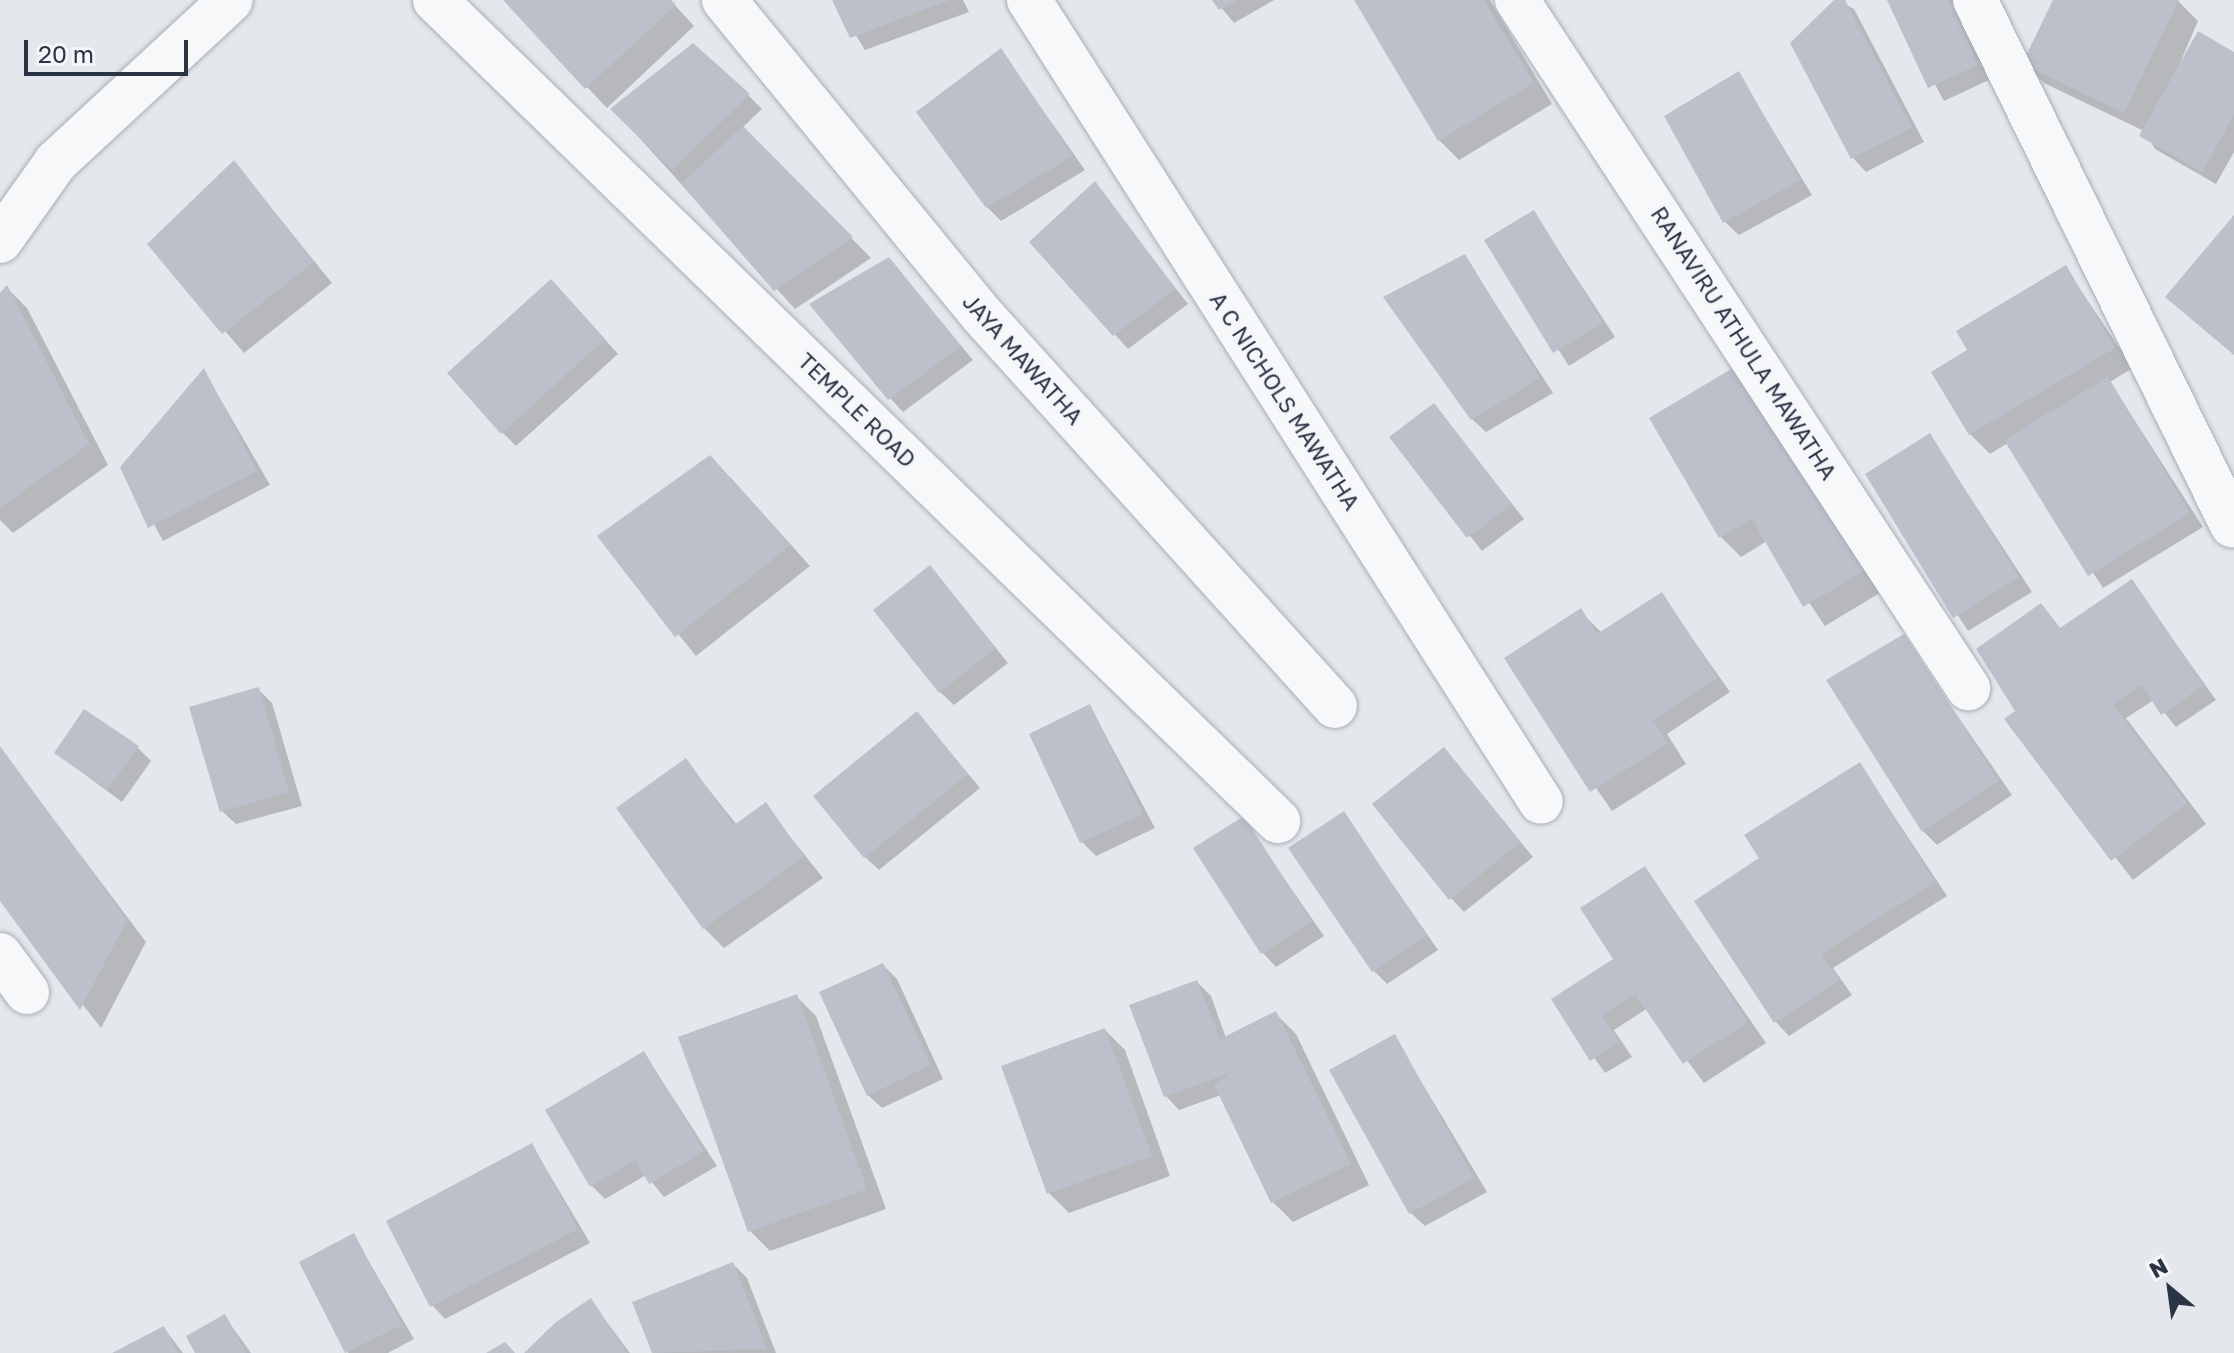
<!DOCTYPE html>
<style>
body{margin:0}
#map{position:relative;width:2234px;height:1353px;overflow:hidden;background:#e4e7ec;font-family:"Golos Text",sans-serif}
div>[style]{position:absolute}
.shadow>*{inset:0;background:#0003}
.building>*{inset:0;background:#bbc0ca}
.roads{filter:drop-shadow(0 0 2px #a9aeb7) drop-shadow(0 0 2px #a9aeb7)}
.minor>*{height:44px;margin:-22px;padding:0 22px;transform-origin:22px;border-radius:22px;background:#f7f8fa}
span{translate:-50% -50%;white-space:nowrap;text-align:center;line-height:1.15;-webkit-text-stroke:7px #f4f6f9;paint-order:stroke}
.street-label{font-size:22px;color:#2b3445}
.north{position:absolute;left:2130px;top:1249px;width:80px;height:80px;-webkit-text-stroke:6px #f4f6f9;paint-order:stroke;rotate:331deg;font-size:22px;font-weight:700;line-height:32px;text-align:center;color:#2b3445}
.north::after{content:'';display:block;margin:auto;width:28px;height:36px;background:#2b3445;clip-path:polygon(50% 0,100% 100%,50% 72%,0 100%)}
.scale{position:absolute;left:24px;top:40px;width:164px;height:36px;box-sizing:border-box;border:4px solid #2b3445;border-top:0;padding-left:10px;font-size:24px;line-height:28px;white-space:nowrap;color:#2b3445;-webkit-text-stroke:6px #f4f6f9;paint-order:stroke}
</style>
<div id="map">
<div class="shadow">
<div style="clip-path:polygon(505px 0,670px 0,694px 26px,607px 108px)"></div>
<div style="clip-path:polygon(834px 0,963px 0,969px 12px,865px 50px)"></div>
<div style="clip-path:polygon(1215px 0,1274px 0,1234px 23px)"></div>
<div style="clip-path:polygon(1356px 0,1490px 0,1552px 104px,1459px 160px,1439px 140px)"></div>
<div style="clip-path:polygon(1837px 0,1854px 9px,1924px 142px,1866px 172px,1853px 158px)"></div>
<div style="clip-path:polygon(1889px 0,1955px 0,1991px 79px,1944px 101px)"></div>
<div style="clip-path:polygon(2055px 0,2178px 1px,2198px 21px,2174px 77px,2234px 54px,2234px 152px,2216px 184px,2155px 149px,2144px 131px,2044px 83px,2024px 63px)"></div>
<div style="clip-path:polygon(1001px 51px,1085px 170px,1001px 221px,987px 207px)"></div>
<div style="clip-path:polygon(1738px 73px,1812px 195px,1739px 235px,1725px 222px)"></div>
<div style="clip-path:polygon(748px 95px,762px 109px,742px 128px,871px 258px,795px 309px,613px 109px)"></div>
<div style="clip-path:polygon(234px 162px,332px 283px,244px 353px,150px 244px)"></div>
<div style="clip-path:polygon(1094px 184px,1188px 304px,1128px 349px,1032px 242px)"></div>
<div style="clip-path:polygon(1534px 213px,1615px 337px,1569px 366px,1487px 240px)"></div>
<div style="clip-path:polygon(1465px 257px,1553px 393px,1486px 432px,1472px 419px)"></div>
<div style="clip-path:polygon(889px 259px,973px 360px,903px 412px,890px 398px)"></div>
<div style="clip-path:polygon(2065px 267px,2133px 368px,2110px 382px,2203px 527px,2103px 588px,2008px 443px,1990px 454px,1970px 434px,1970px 350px)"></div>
<div style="clip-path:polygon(7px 288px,27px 308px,108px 465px,13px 533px,0 520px,0 296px)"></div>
<div style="clip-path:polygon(565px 295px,618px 354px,516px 446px,502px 432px)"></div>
<div style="clip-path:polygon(1743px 365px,1883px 591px,1825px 626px,1767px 541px,1741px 557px,1721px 537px)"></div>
<div style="clip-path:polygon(204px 371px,270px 485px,163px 541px,123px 467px)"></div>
<div style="clip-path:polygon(1434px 405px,1524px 519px,1482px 551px,1392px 437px)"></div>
<div style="clip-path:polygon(1930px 436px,2032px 592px,1968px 631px,1867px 475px)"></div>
<div style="clip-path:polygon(730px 477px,810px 566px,696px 656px,600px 537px)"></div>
<div style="clip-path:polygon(930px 567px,1008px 663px,954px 705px,940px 692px)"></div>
<div style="clip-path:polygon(2132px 582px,2216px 700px,2176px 727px,2154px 700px,2126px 718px,2206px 824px,2133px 880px,2007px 719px,2025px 723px,2041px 605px,2062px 630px)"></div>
<div style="clip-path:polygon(1661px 594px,1730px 692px,1667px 734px,1686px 764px,1612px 811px,1507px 659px,1580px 611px,1602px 633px)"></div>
<div style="clip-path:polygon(1903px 637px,2012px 795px,1937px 845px,1923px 831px)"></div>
<div style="clip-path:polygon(258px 689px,272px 703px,302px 806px,236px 824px,222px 811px)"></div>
<div style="clip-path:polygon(1090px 706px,1155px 828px,1096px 856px,1082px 842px)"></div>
<div style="clip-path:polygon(930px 728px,980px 788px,879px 870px,865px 857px)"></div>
<div style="clip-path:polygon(137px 747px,151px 761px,122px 802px,56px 753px)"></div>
<div style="clip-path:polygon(0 748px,146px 942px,101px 1028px,0 898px)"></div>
<div style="clip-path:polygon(1444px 749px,1533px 857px,1464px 912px,1451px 898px)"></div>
<div style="clip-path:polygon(686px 761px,737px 825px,765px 805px,823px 878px,724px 948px,704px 928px)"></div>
<div style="clip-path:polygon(1860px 765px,1947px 896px,1833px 968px,1852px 995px,1789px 1036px,1776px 1022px,1762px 858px)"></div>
<div style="clip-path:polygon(1343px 813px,1438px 950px,1387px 984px,1373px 970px)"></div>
<div style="clip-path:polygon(1243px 819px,1324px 936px,1276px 967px,1263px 953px)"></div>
<div style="clip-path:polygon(1645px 868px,1766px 1043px,1704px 1083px,1648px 1008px,1614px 1030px,1632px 1057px,1605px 1073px,1554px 1000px,1619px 968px)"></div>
<div style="clip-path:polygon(883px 965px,897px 979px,943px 1079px,882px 1108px,868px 1095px)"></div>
<div style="clip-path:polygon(1197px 982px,1211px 996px,1226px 1038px,1276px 1014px,1296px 1034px,1369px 1185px,1293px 1222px,1273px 1202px,1221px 1095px,1179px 1110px,1166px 1096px)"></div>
<div style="clip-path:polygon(796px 996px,816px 1016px,886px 1209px,770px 1251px,750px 1231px)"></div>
<div style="clip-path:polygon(1105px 1030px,1125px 1050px,1170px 1176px,1069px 1213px,1049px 1193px)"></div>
<div style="clip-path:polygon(1394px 1036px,1487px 1192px,1425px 1226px,1411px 1213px)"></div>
<div style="clip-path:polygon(644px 1053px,717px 1166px,664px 1197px,646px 1175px,605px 1199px,592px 1186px)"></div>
<div style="clip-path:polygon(532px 1145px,590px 1243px,445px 1319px,432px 1305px)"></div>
<div style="clip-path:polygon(354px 1236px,414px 1339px,388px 1353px,348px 1353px,302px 1263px)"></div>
<div style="clip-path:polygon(733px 1264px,747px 1278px,776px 1353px,654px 1353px,634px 1303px)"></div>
<div style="clip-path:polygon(591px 1301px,630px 1353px,526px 1353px)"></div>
<div style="clip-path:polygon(225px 1317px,251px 1353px,198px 1353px)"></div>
<div style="clip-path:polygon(164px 1328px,183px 1353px,116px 1353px)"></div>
</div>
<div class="building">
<div style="clip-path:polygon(503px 0,671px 0,676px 5px,585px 89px)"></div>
<div style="clip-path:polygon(832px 0,950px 0,850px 38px)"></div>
<div style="clip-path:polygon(1212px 0,1237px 0,1219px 10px)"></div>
<div style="clip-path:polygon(1354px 0,1484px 0,1534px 83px,1438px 141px)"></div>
<div style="clip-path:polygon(1834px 0,1845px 0,1912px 128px,1851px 159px,1790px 43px)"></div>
<div style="clip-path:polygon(1887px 0,1949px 0,1978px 65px,1928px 88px)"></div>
<div style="clip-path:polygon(2053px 0,2179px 0,2124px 113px,2022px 64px)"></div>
<div style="clip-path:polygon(2198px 31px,2234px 52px,2234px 115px,2202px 172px,2139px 136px)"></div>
<div style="clip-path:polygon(693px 43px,750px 94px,672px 170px,610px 109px)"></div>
<div style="clip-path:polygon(1001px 48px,1073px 156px,986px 208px,916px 112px)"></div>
<div style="clip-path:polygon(1739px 71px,1800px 180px,1723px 223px,1664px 116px)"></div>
<div style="clip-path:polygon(743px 126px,853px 237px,774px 291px,681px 184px)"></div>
<div style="clip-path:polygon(234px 160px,314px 262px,222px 334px,147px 244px)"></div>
<div style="clip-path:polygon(1095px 181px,1176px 289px,1113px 336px,1029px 242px)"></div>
<div style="clip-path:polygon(1534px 210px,1603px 323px,1553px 353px,1484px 240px)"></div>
<div style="clip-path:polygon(2234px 215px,2234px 355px,2165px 297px)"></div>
<div style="clip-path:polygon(1465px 254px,1540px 378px,1471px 420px,1383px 297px)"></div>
<div style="clip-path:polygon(889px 257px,961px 346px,888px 400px,809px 304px)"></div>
<div style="clip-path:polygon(2066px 265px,2115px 348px,1969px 435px,1931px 372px,1967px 350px,1956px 331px)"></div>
<div style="clip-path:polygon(551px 279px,605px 339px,501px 434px,447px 373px)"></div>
<div style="clip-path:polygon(7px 285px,89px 444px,0 508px,0 293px)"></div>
<div style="clip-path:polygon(1743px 362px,1864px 571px,1803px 607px,1752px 519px,1719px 538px,1649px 418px)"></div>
<div style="clip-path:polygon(204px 368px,257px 471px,148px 528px,120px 467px)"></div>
<div style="clip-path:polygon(2108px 377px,2190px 513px,2088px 576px,2004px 440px)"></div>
<div style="clip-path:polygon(1434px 403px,1512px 504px,1467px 538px,1389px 437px)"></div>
<div style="clip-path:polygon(1930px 433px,2019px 577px,1953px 618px,1865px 474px)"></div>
<div style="clip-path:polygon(710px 455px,791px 545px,675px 637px,597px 536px)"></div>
<div style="clip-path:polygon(930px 565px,996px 648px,939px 693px,873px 610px)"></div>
<div style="clip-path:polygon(2132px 579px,2204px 685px,2161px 715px,2142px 685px,2113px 704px,2187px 803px,2111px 861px,2004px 719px,2015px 711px,1976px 649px,2041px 603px,2060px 628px)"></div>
<div style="clip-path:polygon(1662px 592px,1718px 678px,1653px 720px,1668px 743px,1590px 792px,1504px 658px,1581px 608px,1597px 634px)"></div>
<div style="clip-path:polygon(1904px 634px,1999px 781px,1922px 832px,1826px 680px)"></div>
<div style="clip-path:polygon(259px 687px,289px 792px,220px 812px,189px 707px)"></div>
<div style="clip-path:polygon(1090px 704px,1143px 814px,1080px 843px,1029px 734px)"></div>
<div style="clip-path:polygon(84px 709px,139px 746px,107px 790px,54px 753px)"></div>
<div style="clip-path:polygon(917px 711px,968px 774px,864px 858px,813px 796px)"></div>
<div style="clip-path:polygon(0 746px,127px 920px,80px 1010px,0 901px)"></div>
<div style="clip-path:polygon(1444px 747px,1521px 842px,1449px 900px,1372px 804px)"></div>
<div style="clip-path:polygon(686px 758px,734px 825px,766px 802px,804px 857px,703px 929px,616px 808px)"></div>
<div style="clip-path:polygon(1860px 762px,1935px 882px,1821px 954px,1840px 980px,1774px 1023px,1694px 901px,1759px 858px,1744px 835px)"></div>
<div style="clip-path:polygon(1344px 811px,1426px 935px,1372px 972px,1288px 848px)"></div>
<div style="clip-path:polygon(1244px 816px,1312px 922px,1261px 954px,1193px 848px)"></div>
<div style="clip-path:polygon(1645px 866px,1748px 1022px,1683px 1064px,1635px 994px,1602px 1016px,1620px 1042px,1590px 1061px,1551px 999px,1613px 959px,1580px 908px)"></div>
<div style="clip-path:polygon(883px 963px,931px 1065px,867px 1096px,819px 992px)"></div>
<div style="clip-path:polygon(1197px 980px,1220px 1039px,1276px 1011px,1351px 1164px,1271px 1203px,1214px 1085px,1232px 1072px,1164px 1097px,1129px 1005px)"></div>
<div style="clip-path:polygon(797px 994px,867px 1189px,748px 1232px,678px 1037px)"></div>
<div style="clip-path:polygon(1105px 1028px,1152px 1156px,1047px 1194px,1001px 1066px)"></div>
<div style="clip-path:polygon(1395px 1034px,1474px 1178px,1409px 1214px,1329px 1070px)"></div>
<div style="clip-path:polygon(644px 1051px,704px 1151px,649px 1184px,635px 1160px,590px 1187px,545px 1110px)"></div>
<div style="clip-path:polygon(532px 1143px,578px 1229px,430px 1307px,386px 1221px)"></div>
<div style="clip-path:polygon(354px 1233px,402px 1325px,345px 1353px,299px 1262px)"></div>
<div style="clip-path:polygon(733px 1262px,767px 1349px,652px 1353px,632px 1302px)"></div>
<div style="clip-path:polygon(591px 1298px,627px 1353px,524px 1353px,556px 1322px)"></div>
<div style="clip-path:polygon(225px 1314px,246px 1353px,195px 1353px,186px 1336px)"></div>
<div style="clip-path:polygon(164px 1326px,178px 1353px,112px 1353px)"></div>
<div style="clip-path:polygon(505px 1342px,515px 1353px,486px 1353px)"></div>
</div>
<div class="roads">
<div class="minor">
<div style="left:435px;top:0;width:1177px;rotate:44.24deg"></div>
<div style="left:724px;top:0;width:406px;rotate:50.7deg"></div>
<div style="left:981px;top:314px;width:528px;rotate:47.92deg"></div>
<div style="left:1029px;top:0;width:951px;rotate:57.45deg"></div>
<div style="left:1517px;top:0;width:823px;rotate:56.75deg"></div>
<div style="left:1975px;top:0;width:585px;rotate:63.92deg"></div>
<div style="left:0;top:241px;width:97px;rotate:-54.7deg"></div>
<div style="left:56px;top:162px;width:238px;rotate:-42.8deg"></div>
<div style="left:0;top:955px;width:46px;rotate:53.9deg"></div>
</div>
</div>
<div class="street-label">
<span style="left:1744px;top:343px;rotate:57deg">RANAVIRU ATHULA MAWATHA</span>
<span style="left:1023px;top:359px;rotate:48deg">JAYA MAWATHA</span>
<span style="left:1285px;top:401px;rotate:57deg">A C NICHOLS MAWATHA</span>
<span style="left:857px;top:410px;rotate:44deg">TEMPLE ROAD</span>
</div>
<div class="north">N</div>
<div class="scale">20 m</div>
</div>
